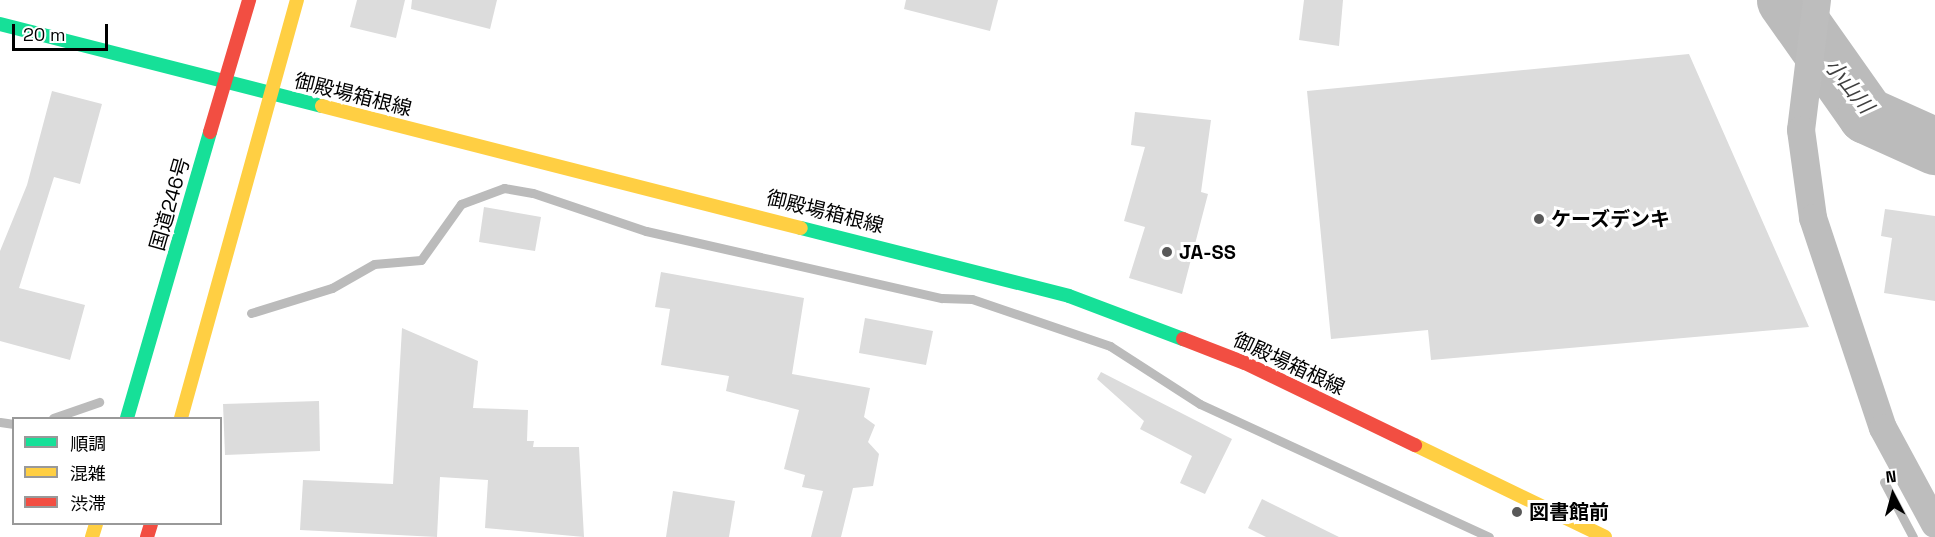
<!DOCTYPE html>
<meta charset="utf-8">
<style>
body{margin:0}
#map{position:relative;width:1935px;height:537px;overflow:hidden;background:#fff;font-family:"Space Grotesk","Noto Sans JP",sans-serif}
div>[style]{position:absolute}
.stream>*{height:9px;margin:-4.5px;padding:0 4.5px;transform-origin:4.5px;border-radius:4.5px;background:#bbb}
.river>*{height:57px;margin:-28.5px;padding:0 28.5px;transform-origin:28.5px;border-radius:28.5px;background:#bbb}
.building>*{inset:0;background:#dcdcdc}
.street>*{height:28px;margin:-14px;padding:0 14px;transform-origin:14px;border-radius:14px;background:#bdbdbd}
.fast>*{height:14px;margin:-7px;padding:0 7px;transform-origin:7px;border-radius:7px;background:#16e098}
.slow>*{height:14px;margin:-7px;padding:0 7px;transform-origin:7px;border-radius:7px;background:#ffcf43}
.jam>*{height:14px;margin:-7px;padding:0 7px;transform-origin:7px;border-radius:7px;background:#f24e42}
.dots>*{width:16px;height:16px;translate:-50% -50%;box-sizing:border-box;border:3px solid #fff;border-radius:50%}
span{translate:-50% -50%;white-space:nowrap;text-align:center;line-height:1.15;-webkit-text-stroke:6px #fff;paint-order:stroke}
.street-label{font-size:20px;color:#000}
.poi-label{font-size:20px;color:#000;font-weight:700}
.left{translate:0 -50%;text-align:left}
.water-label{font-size:21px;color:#3f3f3f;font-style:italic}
.legend{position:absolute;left:12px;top:417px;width:210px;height:108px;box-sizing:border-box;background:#fff;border:2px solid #999;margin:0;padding:8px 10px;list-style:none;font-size:18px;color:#000}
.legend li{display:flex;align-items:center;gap:12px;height:30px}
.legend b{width:30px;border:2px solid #999}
.north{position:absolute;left:1863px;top:465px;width:60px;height:60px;-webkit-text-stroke:4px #fff;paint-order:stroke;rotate:354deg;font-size:16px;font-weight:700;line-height:24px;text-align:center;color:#000}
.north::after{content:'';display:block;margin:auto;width:21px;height:27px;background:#000;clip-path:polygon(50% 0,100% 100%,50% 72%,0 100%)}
.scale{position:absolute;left:12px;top:24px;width:96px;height:27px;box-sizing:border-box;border:3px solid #000;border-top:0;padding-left:8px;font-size:18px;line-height:21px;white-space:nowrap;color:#000;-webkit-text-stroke:4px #fff;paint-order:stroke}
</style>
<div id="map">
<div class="stream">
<div style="left:251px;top:313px;width:85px;rotate:-17.2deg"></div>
<div style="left:332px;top:288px;width:48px;rotate:-29.7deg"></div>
<div style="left:374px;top:264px;width:47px;rotate:-4.9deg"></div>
<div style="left:421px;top:260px;width:69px;rotate:-54.5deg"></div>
<div style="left:461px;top:204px;width:46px;rotate:-20.4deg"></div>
<div style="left:504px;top:188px;width:29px;rotate:10deg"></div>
<div style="left:533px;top:193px;width:119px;rotate:18.6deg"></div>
<div style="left:646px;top:231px;width:303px;rotate:12.8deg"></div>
<div style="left:942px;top:298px;width:30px;rotate:2deg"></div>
<div style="left:972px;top:299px;width:146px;rotate:18.8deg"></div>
<div style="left:1110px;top:346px;width:107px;rotate:32.8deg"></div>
<div style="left:1200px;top:404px;width:318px;rotate:24.7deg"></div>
<div style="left:53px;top:418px;width:49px;rotate:-19.2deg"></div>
<div style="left:0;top:422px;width:14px;rotate:8deg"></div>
<div style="left:1884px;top:482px;width:62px;rotate:62.2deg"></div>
</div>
<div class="river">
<div style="left:1785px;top:0;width:141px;rotate:54.8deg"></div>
<div style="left:1866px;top:115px;width:76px;rotate:24.2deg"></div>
</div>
<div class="building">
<div style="clip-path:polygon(357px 0,405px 0,396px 38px,350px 27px)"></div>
<div style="clip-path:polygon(412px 0,497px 0,490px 29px,411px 9px)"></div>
<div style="clip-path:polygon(906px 0,998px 0,990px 31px,904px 9px)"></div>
<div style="clip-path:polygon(1304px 0,1343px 0,1339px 46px,1299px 40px)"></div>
<div style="clip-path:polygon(1689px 54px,1809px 327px,1431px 360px,1428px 330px,1331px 339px,1307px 91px)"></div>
<div style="clip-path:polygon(52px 91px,102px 104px,80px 184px,54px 177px,19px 288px,85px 305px,70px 360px,0 341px,0 251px,27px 185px)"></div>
<div style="clip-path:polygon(1135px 112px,1211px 120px,1201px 192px,1208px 194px,1182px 294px,1129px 278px,1145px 227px,1124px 221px,1145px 147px,1131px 145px)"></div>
<div style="clip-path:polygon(484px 207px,541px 217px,535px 251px,479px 242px)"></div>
<div style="clip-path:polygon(1885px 209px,1935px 216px,1935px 301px,1884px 293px,1892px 238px,1881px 236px)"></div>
<div style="clip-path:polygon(661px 272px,804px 298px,792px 374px,870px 388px,864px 417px,875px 425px,868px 442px,879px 454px,873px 486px,853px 488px,841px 537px,811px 537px,823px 491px,802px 487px,805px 475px,784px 469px,799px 410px,726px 391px,729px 376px,661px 365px,670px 309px,655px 307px)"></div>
<div style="clip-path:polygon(865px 318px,933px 331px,926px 365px,859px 353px)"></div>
<div style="clip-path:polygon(402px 328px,478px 361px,473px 408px,528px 410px,527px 441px,534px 441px,533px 447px,579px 447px,584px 537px,485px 528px,488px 480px,440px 477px,437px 537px,300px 530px,303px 480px,393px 484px)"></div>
<div style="clip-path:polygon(1101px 372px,1232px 439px,1205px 494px,1180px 483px,1192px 456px,1140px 429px,1144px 421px,1097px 379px)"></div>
<div style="clip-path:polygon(319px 401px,320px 451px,225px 455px,223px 404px)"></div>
<div style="clip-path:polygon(673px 491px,735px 501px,729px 537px,666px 537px)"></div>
<div style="clip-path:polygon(1262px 499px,1339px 537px,1266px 537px,1248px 528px)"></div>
</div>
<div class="street">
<div style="left:1817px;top:0;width:131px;rotate:97deg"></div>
<div style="left:1801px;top:130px;width:89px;rotate:82.2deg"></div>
<div style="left:1813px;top:218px;width:221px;rotate:71.6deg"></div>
<div style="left:1883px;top:428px;width:109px;rotate:61.6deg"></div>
</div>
<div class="fast">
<div style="left:0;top:24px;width:332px;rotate:14.3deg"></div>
<div style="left:801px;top:228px;width:276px;rotate:14.2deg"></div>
<div style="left:1069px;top:296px;width:122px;rotate:20.7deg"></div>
<div style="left:127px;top:418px;width:298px;rotate:-73.8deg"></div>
</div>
<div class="slow">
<div style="left:322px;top:106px;width:494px;rotate:14.3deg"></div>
<div style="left:181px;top:418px;width:434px;rotate:-74.5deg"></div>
<div style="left:1415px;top:445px;width:211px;rotate:25.8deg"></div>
<div style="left:92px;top:537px;width:14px;rotate:-73deg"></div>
</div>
<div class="jam">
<div style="left:210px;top:132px;width:138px;rotate:-73.5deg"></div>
<div style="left:1183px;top:339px;width:66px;rotate:21.2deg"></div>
<div style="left:1245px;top:363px;width:189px;rotate:25.8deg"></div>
<div style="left:147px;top:537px;width:14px;rotate:-73deg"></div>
</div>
<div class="dots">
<div style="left:1539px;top:219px;background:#595959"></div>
<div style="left:1167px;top:252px;background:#595959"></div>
<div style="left:1517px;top:512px;background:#595959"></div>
</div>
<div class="street-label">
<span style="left:353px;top:95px;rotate:14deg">御殿場箱根線</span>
<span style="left:170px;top:204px;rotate:-74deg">国道246号</span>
<span style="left:825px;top:212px;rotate:14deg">御殿場箱根線</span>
<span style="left:1289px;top:364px;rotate:25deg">御殿場箱根線</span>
</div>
<div class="poi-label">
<span class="left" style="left:1551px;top:219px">ケーズデンキ</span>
<span class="left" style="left:1179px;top:252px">JA-SS</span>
<span class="left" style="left:1529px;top:512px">図書館前</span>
</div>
<div class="water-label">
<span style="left:1849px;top:86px;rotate:51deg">小山川</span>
</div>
<ul class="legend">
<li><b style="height:8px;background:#16e098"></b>順調</li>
<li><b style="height:8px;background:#ffcf43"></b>混雑</li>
<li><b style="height:8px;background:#f24e42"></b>渋滞</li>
</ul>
<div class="north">N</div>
<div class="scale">20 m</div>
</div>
